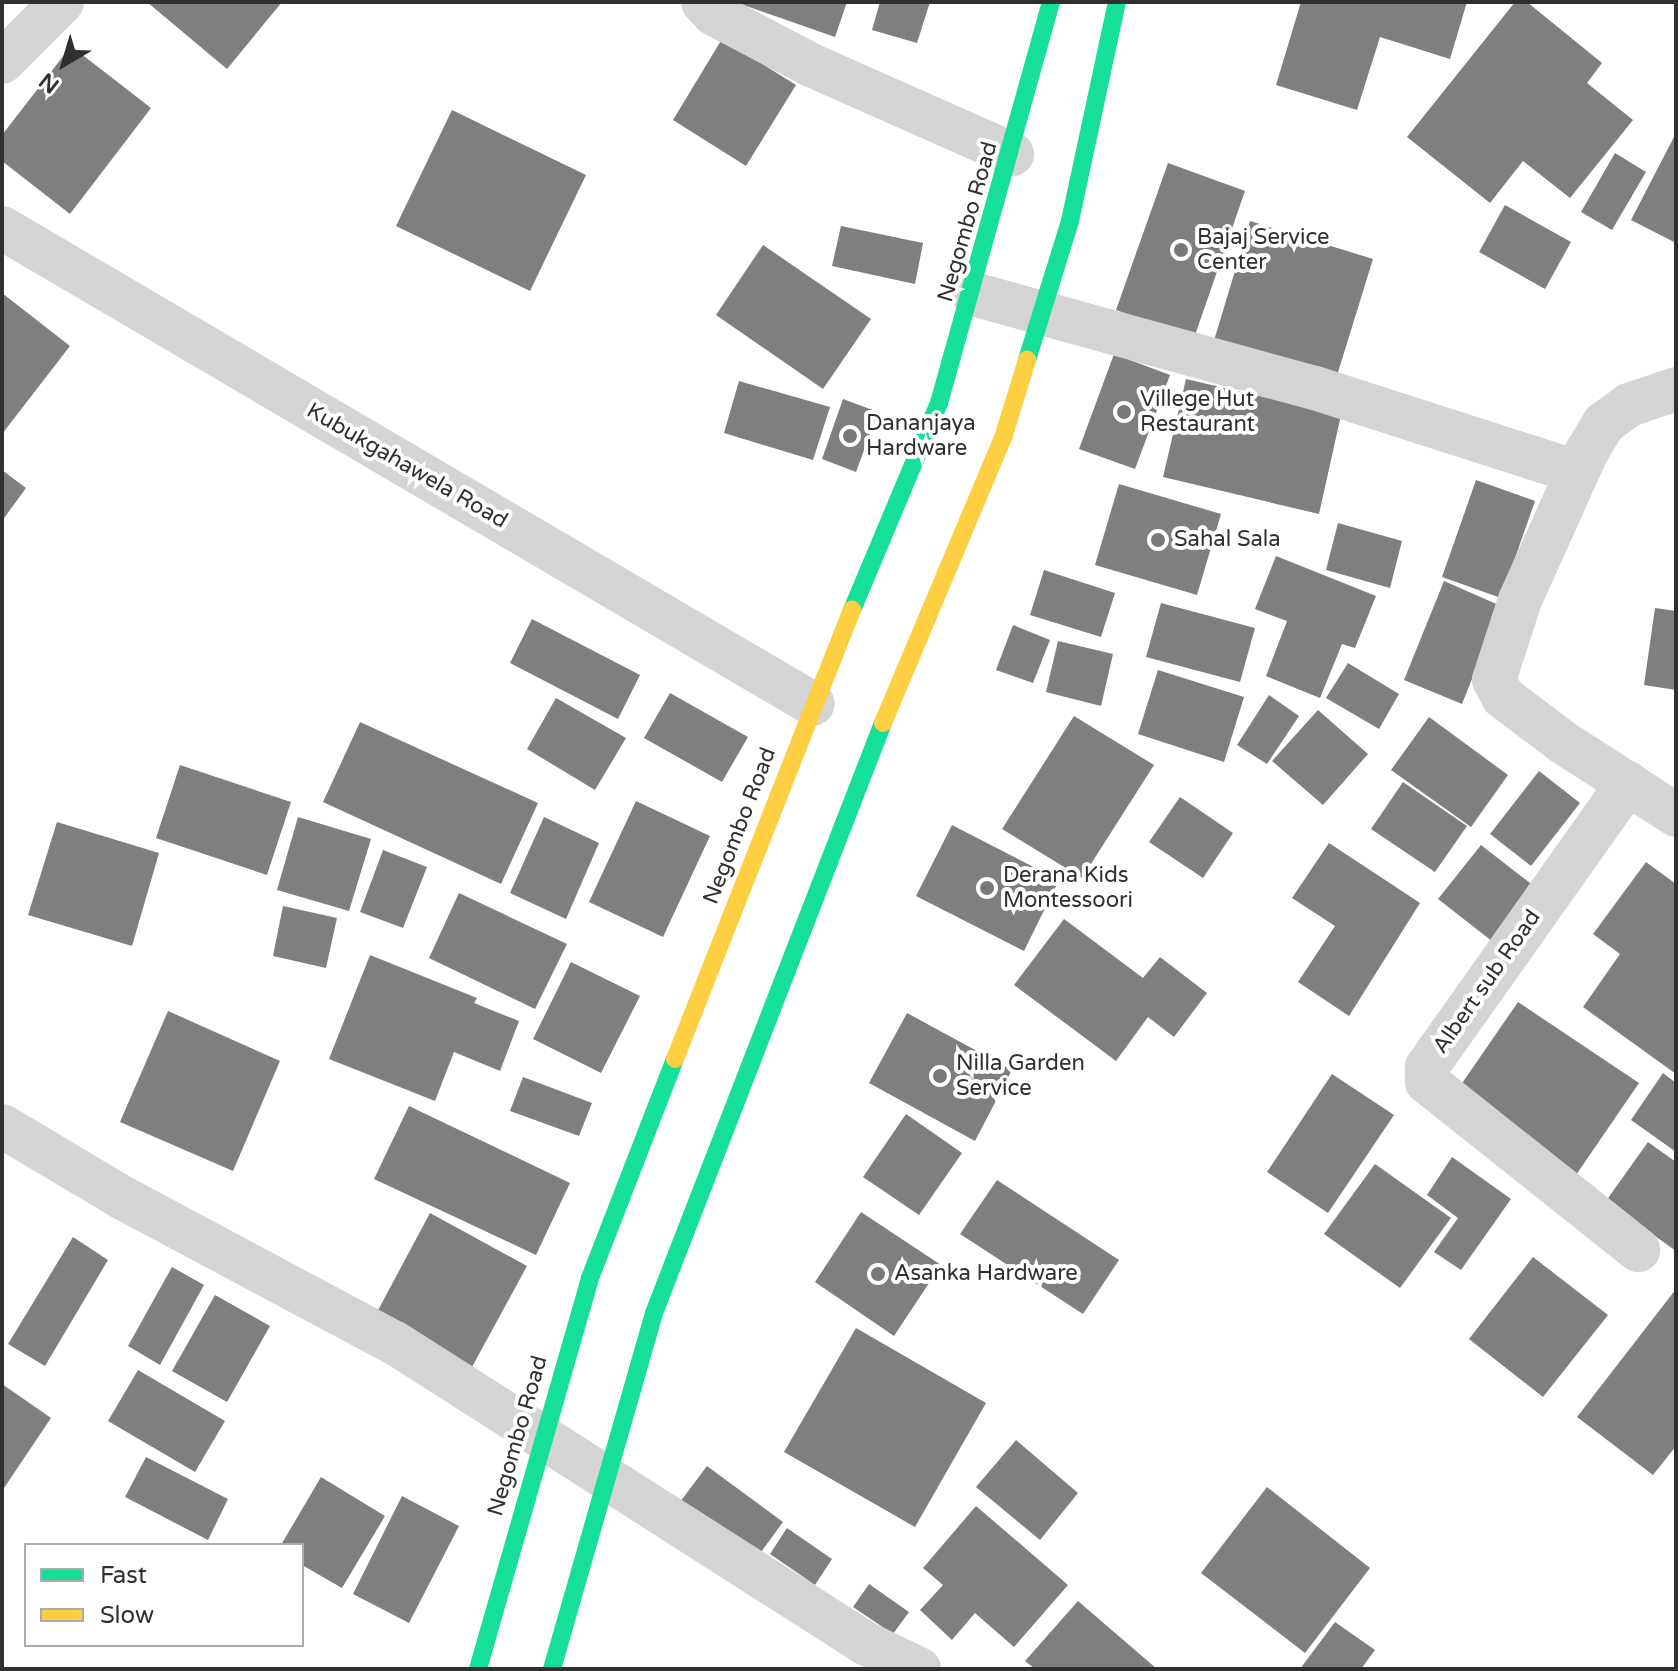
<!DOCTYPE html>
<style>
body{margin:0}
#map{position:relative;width:1678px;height:1671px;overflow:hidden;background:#fff;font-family:"Varela Round",sans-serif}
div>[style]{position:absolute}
.building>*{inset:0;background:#7f7f7f}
.street>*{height:44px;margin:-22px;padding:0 22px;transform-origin:22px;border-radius:22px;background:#d4d4d4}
.fast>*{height:18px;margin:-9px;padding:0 9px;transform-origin:9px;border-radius:9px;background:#16e098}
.slow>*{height:18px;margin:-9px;padding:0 9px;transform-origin:9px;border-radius:9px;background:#ffcf43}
.dots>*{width:22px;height:22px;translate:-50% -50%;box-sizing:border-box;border:4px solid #fff;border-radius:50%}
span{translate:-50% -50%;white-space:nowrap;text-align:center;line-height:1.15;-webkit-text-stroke:8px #fff;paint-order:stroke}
.street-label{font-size:22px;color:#303030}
.poi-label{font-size:22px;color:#303030}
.left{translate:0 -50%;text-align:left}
.frame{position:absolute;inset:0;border:4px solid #303030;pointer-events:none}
.legend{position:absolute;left:24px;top:1543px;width:280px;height:104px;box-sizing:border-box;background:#fff;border:2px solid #acacac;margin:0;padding:10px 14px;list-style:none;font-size:24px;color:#303030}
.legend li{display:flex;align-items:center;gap:16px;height:40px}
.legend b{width:40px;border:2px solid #acacac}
.north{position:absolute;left:24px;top:24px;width:80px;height:80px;-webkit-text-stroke:6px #fff;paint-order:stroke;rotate:218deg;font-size:22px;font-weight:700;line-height:32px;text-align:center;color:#303030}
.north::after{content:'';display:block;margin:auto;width:28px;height:36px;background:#303030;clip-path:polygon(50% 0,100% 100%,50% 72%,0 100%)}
</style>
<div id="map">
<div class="building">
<div style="clip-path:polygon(147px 2px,282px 2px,227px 69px)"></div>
<div style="clip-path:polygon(735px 2px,847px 2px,835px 37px)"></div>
<div style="clip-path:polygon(880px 2px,930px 2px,917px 43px,872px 30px)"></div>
<div style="clip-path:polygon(1301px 2px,1467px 2px,1450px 59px,1380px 37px,1357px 110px,1276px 85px)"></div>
<div style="clip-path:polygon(1515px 2px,1527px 2px,1602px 63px,1587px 83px,1633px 120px,1570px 198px,1523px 161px,1490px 203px,1407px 137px)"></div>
<div style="clip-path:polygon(722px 39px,796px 85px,746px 166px,673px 120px)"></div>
<div style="clip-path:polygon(71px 46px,151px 108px,70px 214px,2px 161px,2px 135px)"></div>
<div style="clip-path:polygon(452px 110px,586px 175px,530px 291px,396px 226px)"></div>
<div style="clip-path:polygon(1676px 133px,1676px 243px,1631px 220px)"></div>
<div style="clip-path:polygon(1615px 153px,1646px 172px,1612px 230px,1581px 212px)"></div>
<div style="clip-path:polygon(1168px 163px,1245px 191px,1194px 338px,1116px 310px)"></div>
<div style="clip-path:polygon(1505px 205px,1571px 242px,1545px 289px,1479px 252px)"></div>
<div style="clip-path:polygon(1250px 221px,1373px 259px,1335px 382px,1213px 344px)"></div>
<div style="clip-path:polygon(841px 226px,923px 243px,915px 284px,832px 266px)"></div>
<div style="clip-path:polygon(763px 245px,871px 319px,823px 389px,716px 315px)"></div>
<div style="clip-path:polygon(2px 293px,70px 346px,2px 434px)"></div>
<div style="clip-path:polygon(1114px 354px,1170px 375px,1135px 469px,1079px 449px)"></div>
<div style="clip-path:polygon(1186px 379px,1341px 415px,1319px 514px,1163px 477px)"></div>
<div style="clip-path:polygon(739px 381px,830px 407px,813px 460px,724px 433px)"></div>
<div style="clip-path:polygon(843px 399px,878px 412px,856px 472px,822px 459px)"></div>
<div style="clip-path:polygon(2px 470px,26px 488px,2px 521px)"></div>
<div style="clip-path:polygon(1476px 480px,1535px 501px,1501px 598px,1442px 577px)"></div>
<div style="clip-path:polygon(1119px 484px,1221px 514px,1197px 595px,1095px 565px)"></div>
<div style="clip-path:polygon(1338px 523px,1402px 541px,1390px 588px,1326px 570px)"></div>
<div style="clip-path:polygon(1276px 556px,1376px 596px,1355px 648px,1342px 644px,1320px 698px,1266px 676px,1287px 621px,1255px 609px)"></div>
<div style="clip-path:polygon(1044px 570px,1115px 593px,1101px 637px,1030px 615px)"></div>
<div style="clip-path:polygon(1444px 581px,1501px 606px,1462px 704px,1404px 680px)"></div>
<div style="clip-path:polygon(1161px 603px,1255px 628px,1240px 682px,1146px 657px)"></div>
<div style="clip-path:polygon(1655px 608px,1676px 611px,1676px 690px,1644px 685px)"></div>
<div style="clip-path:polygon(532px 619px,640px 675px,618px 719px,510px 663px)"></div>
<div style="clip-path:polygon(1013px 625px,1050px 640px,1033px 683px,996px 670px)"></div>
<div style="clip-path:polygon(1058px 641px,1113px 654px,1101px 706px,1046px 692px)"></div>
<div style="clip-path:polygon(1348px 663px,1399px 694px,1379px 729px,1326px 698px)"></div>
<div style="clip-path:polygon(1158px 670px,1244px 697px,1224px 762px,1138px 734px)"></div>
<div style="clip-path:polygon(670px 693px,748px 737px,722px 782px,644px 738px)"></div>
<div style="clip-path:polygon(1269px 695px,1299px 716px,1267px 764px,1237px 745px)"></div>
<div style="clip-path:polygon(556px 698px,626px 738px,595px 790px,527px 749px)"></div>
<div style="clip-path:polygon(1318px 710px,1368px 754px,1323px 805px,1272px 761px)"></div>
<div style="clip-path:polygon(1074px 716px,1154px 765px,1082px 878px,1002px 829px)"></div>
<div style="clip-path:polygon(1429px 717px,1508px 775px,1471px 827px,1391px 770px)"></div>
<div style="clip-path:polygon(360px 722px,538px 803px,501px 884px,323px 802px)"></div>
<div style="clip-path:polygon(180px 765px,291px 802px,267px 875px,156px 838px)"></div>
<div style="clip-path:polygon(1539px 771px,1580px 803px,1531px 866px,1490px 834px)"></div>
<div style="clip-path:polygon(1403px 782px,1467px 826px,1435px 872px,1371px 829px)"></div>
<div style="clip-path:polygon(1180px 797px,1233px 833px,1203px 878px,1149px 842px)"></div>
<div style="clip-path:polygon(636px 801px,710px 836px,663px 937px,589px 902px)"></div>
<div style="clip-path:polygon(298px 817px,371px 839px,349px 911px,277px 890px)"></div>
<div style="clip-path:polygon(544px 817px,599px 843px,566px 919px,510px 893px)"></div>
<div style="clip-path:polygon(57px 822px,159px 853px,132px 946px,28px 915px)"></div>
<div style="clip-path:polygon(952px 825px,1059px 880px,1024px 951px,916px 896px)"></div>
<div style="clip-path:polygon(1329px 843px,1420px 903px,1349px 1016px,1298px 982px,1335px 926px,1292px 898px)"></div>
<div style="clip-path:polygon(1481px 845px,1539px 890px,1497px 945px,1438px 899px)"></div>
<div style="clip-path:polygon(383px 850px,427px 867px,403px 928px,360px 912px)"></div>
<div style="clip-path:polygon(1646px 862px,1676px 884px,1676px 1074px,1583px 1007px,1620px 954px,1593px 934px)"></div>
<div style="clip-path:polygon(459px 893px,567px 944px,535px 1009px,429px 958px)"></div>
<div style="clip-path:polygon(283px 906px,337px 918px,326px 968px,273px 956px)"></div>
<div style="clip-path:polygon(1064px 919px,1143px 978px,1160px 957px,1207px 993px,1174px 1037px,1148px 1017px,1116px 1061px,1014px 985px)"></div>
<div style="clip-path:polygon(370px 955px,477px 998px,474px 1003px,519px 1021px,500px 1071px,454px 1052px,435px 1101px,329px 1059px)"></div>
<div style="clip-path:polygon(571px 962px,640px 996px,601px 1073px,533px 1039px)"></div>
<div style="clip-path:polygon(1518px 1002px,1639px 1083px,1576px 1175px,1456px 1092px)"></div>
<div style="clip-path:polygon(168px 1011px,280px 1061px,233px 1171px,120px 1122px)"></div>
<div style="clip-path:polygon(907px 1013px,1012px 1070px,975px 1141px,869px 1083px)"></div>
<div style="clip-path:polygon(1663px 1073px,1676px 1083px,1676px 1152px,1631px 1120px)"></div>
<div style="clip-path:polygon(1332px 1074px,1394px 1115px,1328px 1213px,1267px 1172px)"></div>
<div style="clip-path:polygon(523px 1077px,592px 1103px,579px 1136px,510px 1111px)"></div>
<div style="clip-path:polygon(409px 1106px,570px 1183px,536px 1255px,374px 1179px)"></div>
<div style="clip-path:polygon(906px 1114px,962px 1153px,919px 1215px,863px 1177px)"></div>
<div style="clip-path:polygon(1648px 1142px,1676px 1162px,1676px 1251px,1606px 1201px)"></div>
<div style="clip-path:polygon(1452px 1157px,1511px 1199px,1461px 1270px,1434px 1252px,1458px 1218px,1427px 1195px)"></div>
<div style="clip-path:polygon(1375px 1164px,1451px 1218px,1400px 1288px,1324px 1234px)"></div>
<div style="clip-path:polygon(997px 1180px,1119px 1260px,1083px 1314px,960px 1234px)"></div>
<div style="clip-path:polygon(861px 1212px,941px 1265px,894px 1336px,815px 1282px)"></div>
<div style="clip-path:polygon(430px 1213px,527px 1266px,472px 1367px,376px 1314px)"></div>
<div style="clip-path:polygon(73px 1237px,108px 1260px,45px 1366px,8px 1344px)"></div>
<div style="clip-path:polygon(1533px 1257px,1608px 1315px,1543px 1397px,1469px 1339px)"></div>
<div style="clip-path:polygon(172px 1267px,204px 1285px,160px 1365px,128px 1346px)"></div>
<div style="clip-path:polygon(1676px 1289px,1676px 1446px,1653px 1475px,1577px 1417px)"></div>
<div style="clip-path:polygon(215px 1295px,270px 1326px,227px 1402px,172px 1371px)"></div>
<div style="clip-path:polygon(856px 1328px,986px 1403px,915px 1527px,784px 1452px)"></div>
<div style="clip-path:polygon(138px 1370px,225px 1421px,195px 1472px,108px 1421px)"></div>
<div style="clip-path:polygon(2px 1384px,51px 1418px,2px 1491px)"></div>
<div style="clip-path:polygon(1016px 1440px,1078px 1493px,1040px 1540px,976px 1487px)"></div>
<div style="clip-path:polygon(146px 1457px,228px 1499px,208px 1540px,125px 1497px)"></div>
<div style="clip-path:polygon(707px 1466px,783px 1522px,756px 1559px,680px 1502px)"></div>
<div style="clip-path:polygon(321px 1477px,385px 1516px,342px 1588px,302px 1565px,302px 1545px,281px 1545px)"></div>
<div style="clip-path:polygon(1267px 1487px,1370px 1568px,1305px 1653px,1201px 1573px)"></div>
<div style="clip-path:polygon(402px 1496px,459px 1526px,409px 1623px,353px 1594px)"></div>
<div style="clip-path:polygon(976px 1506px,1068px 1585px,1014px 1647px,975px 1613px,952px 1640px,920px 1610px,943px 1585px,923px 1568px)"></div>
<div style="clip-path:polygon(787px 1528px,832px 1559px,815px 1585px,770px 1554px)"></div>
<div style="clip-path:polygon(869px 1584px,909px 1612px,893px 1634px,853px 1607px)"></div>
<div style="clip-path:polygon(1078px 1601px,1157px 1669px,1035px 1669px,1025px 1661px)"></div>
<div style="clip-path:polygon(1335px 1622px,1375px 1650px,1361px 1669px,1300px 1669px)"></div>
</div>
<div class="street">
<div style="left:703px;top:2px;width:16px;rotate:47deg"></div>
<div style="left:714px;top:14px;width:110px;rotate:27.7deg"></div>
<div style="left:811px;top:65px;width:220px;rotate:23.9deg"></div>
<div style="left:2px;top:62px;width:85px;rotate:-45deg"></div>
<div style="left:2px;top:228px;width:940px;rotate:30.41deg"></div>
<div style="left:973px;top:294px;width:355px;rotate:15.4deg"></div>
<div style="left:1315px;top:388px;width:275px;rotate:17.8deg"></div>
<div style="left:1676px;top:389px;width:50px;rotate:161.2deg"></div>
<div style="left:1629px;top:405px;width:31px;rotate:144deg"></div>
<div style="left:1604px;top:423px;width:33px;rotate:121deg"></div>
<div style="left:1587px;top:451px;width:163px;rotate:114.2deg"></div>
<div style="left:1520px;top:600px;width:84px;rotate:108deg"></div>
<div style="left:1494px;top:680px;width:19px;rotate:62deg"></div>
<div style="left:1503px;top:697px;width:76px;rotate:37deg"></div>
<div style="left:1564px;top:743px;width:133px;rotate:32.7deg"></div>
<div style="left:1628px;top:783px;width:348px;rotate:125.3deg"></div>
<div style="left:1427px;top:1067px;width:15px;rotate:90deg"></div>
<div style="left:1427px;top:1082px;width:270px;rotate:38.5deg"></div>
<div style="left:2px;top:1126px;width:141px;rotate:30.8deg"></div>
<div style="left:123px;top:1198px;width:308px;rotate:28.1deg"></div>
<div style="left:395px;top:1343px;width:558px;rotate:32.55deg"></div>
<div style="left:865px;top:1643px;width:60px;rotate:25.7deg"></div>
</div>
<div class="fast">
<div style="left:1027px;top:360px;width:145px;rotate:-72.8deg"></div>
<div style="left:1070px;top:221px;width:224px;rotate:-77.9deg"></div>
<div style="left:852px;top:610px;width:225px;rotate:-67.2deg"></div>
<div style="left:939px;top:403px;width:416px;rotate:-74.4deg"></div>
<div style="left:478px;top:1669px;width:407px;rotate:-74deg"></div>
<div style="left:590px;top:1278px;width:235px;rotate:-68.8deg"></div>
<div style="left:552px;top:1669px;width:370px;rotate:-74deg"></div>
<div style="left:654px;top:1313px;width:633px;rotate:-68.79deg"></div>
</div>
<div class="slow">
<div style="left:883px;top:723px;width:309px;rotate:-67.2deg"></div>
<div style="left:1003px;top:438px;width:82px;rotate:-72.9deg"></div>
<div style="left:675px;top:1059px;width:483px;rotate:-68.5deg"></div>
</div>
<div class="dots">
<div style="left:1181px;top:250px;background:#787878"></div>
<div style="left:1124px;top:412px;background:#787878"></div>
<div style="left:850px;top:436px;background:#787878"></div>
<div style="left:1158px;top:540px;background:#787878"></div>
<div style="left:987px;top:888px;background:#787878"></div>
<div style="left:940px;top:1076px;background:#787878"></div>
<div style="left:878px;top:1274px;background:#787878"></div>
</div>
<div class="street-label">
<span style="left:968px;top:222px;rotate:-74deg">Negombo Road</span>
<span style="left:407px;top:466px;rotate:30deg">Kubukgahawela Road</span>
<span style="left:740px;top:826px;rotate:-69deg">Negombo Road</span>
<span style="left:1487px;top:982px;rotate:-55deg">Albert sub Road</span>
<span style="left:518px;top:1436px;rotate:-74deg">Negombo Road</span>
</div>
<div class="poi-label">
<span class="left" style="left:1197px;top:250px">Bajaj Service<br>Center</span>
<span class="left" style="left:1140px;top:412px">Villege Hut<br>Restaurant</span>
<span class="left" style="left:866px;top:436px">Dananjaya<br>Hardware</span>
<span class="left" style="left:1174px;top:540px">Sahal Sala</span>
<span class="left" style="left:1003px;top:888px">Derana Kids<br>Montessoori</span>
<span class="left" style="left:956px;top:1076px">Nilla Garden<br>Service</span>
<span class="left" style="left:894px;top:1274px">Asanka Hardware</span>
</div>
<div class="frame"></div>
<ul class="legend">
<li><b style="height:10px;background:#16e098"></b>Fast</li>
<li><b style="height:10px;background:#ffcf43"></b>Slow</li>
</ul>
<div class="north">N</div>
</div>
